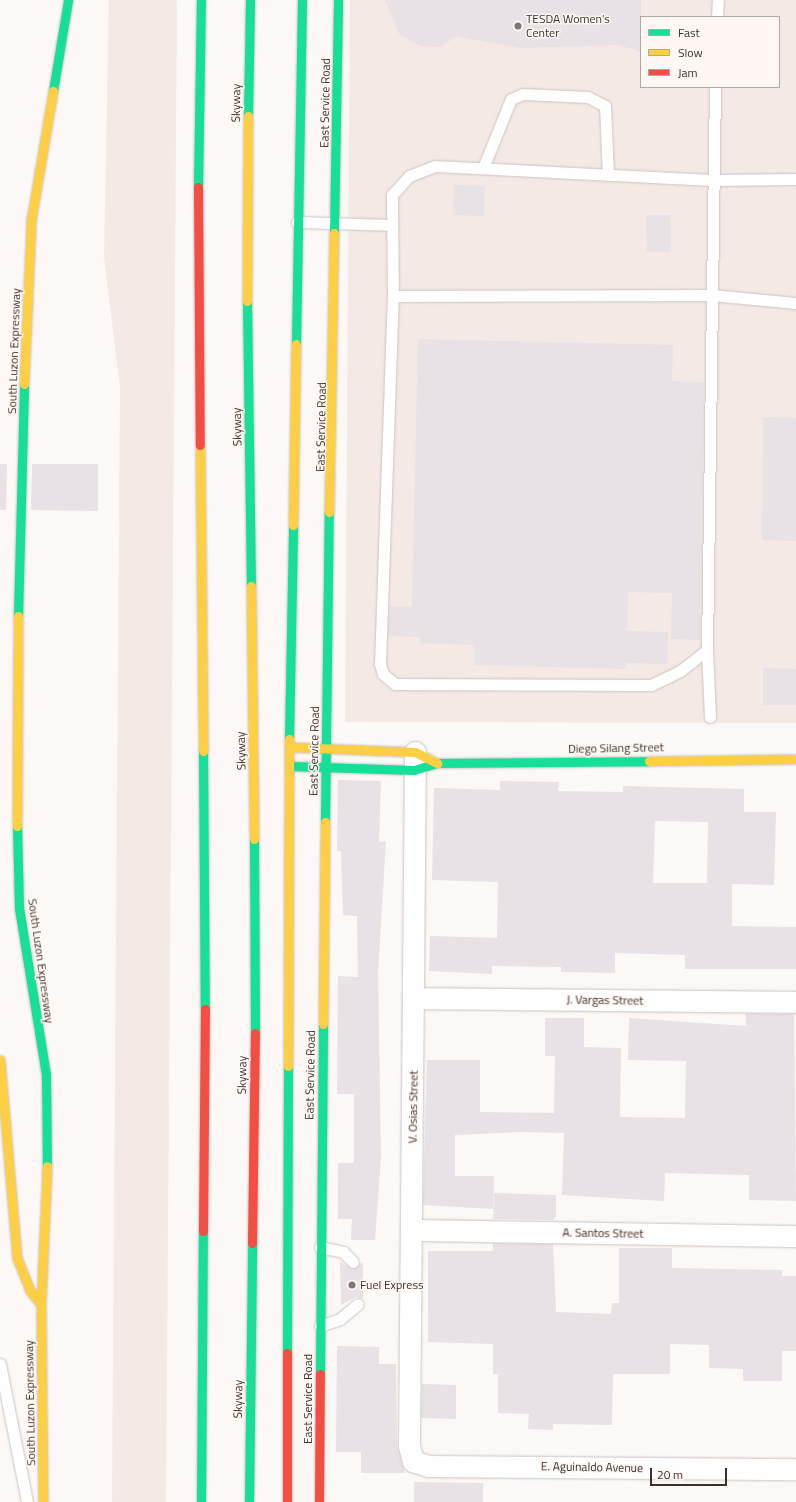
<!DOCTYPE html>
<style>
body{margin:0}
#map{position:relative;width:796px;height:1502px;overflow:hidden;background:#fbf8f6;font-family:"Titillium Web",sans-serif}
div>[style]{position:absolute}
.built>*{inset:0;background:#f4e9e4}
.building>*{inset:0;background:#e8e1e5}
.roads{filter:drop-shadow(0 0 1px #cbc4c0) drop-shadow(0 0 1px #cbc4c0)}
.lane>*{height:11px;margin:-5.5px;padding:0 5.5px;transform-origin:5.5px;border-radius:5.5px;background:#fefefe}
.street>*{height:21px;margin:-10.5px;padding:0 10.5px;transform-origin:10.5px;border-radius:10.5px;background:#fefefe}
.fast>*{height:9px;margin:-4.5px;padding:0 4.5px;transform-origin:4.5px;border-radius:4.5px;background:#16e098}
.slow>*{height:9px;margin:-4.5px;padding:0 4.5px;transform-origin:4.5px;border-radius:4.5px;background:#ffcf43}
.jam>*{height:9px;margin:-4.5px;padding:0 4.5px;transform-origin:4.5px;border-radius:4.5px;background:#f24e42}
.dots>*{width:11px;height:11px;translate:-50% -50%;box-sizing:border-box;border:2px solid #fef7f3;border-radius:50%}
span{translate:-50% -50%;white-space:nowrap;text-align:center;line-height:1.15;-webkit-text-stroke:3px #fef7f3;paint-order:stroke}
.poi-label{font-size:12px;color:#3c3029}
.left{translate:0 -50%;text-align:left}
.street-label{font-size:12px;color:#3c3029}
.legend{position:absolute;left:640px;top:16px;width:140px;height:72px;box-sizing:border-box;background:#fef7f3;border:1px solid #b0a7a2;margin:0;padding:5px 7px;list-style:none;font-size:12px;color:#3c3029}
.legend li{display:flex;align-items:center;gap:8px;height:20px}
.legend b{width:20px;border:1px solid #b0a7a2}
.scale{position:absolute;left:650px;top:1468px;width:77px;height:18px;box-sizing:border-box;border:2px solid #3c3029;border-top:0;padding-left:5px;font-size:12px;line-height:14px;white-space:nowrap;color:#3c3029;-webkit-text-stroke:3px #fef7f3;paint-order:stroke}
</style>
<div id="map">
<div class="built">
<div style="clip-path:polygon(109px 0,177px 0,166px 1502px,112px 1502px,120px 388px,104px 257px)"></div>
<div style="clip-path:polygon(evenodd,350px 0,796px 0,796px 723px,345px 722px,350px 0,641px 17px,779px 17px,779px 87px,641px 87px,641px 17px)"></div>
</div>
<div class="building">
<div style="clip-path:polygon(385px 0,641px 0,641px 52px,619px 45px,520px 48px,456px 36px,441px 47px,420px 46px,399px 34px)"></div>
<div style="clip-path:polygon(454px 185px,485px 186px,484px 216px,453px 215px)"></div>
<div style="clip-path:polygon(646px 215px,670px 215px,671px 252px,647px 252px)"></div>
<div style="clip-path:polygon(418px 339px,673px 345px,672px 381px,704px 382px,700px 640px,671px 639px,672px 593px,628px 592px,627px 631px,668px 632px,667px 664px,626px 663px,626px 669px,474px 665px,475px 645px,420px 643px,420px 637px,388px 636px,389px 606px,412px 607px)"></div>
<div style="clip-path:polygon(763px 417px,796px 418px,796px 541px,762px 540px)"></div>
<div style="clip-path:polygon(0 464px,7px 464px,6px 510px,0 510px)"></div>
<div style="clip-path:polygon(32px 464px,98px 464px,98px 511px,31px 510px)"></div>
<div style="clip-path:polygon(763px 668px,796px 669px,796px 705px,763px 705px)"></div>
<div style="clip-path:polygon(338px 780px,381px 781px,379px 842px,386px 841px,378px 972px,381px 1157px,375px 1240px,351px 1240px,352px 1219px,338px 1219px,338px 1163px,354px 1163px,354px 1094px,337px 1094px,338px 976px,358px 977px,357px 916px,343px 915px,341px 851px,337px 851px)"></div>
<div style="clip-path:polygon(evenodd,500px 781px,559px 782px,558px 791px,623px 792px,623px 786px,744px 789px,744px 812px,776px 812px,774px 885px,732px 884px,732px 926px,796px 927px,796px 969px,685px 969px,685px 955px,615px 953px,615px 973px,561px 972px,561px 967px,492px 966px,492px 974px,429px 971px,430px 936px,497px 938px,498px 882px,432px 880px,434px 788px,500px 790px,500px 781px,655px 821px,708px 822px,707px 883px,653px 883px,655px 821px)"></div>
<div style="clip-path:polygon(746px 1013px,794px 1014px,796px 1201px,749px 1200px,749px 1175px,665px 1173px,664px 1201px,562px 1195px,564px 1133px,521px 1132px,455px 1135px,455px 1176px,494px 1176px,493px 1209px,423px 1205px,427px 1060px,480px 1060px,480px 1112px,554px 1113px,555px 1056px,545px 1056px,545px 1018px,584px 1018px,584px 1047px,621px 1048px,620px 1117px,685px 1118px,686px 1061px,628px 1060px,629px 1018px,746px 1026px)"></div>
<div style="clip-path:polygon(494px 1193px,556px 1195px,556px 1216px,553px 1220px,493px 1219px)"></div>
<div style="clip-path:polygon(493px 1243px,553px 1244px,556px 1312px,611px 1314px,612px 1303px,619px 1303px,619px 1248px,672px 1248px,672px 1268px,782px 1270px,782px 1276px,796px 1276px,796px 1351px,782px 1351px,782px 1381px,743px 1381px,743px 1369px,709px 1368px,709px 1345px,670px 1344px,670px 1374px,613px 1374px,612px 1425px,553px 1424px,553px 1430px,528px 1429px,529px 1414px,498px 1413px,498px 1374px,493px 1374px,493px 1344px,428px 1342px,428px 1251px,493px 1251px)"></div>
<div style="clip-path:polygon(340px 1262px,352px 1269px,363px 1262px,363px 1299px,356px 1297px,341px 1305px)"></div>
<div style="clip-path:polygon(337px 1346px,379px 1347px,379px 1364px,396px 1364px,397px 1446px,405px 1473px,361px 1473px,361px 1452px,336px 1452px)"></div>
<div style="clip-path:polygon(422px 1384px,456px 1385px,456px 1419px,421px 1418px)"></div>
<div style="clip-path:polygon(414px 1482px,483px 1483px,483px 1502px,414px 1502px)"></div>
</div>
<div class="roads">
<div class="lane">
<div style="left:717px;top:17px;width:17px;rotate:-87deg"></div>
<div style="left:483px;top:168px;width:74px;rotate:-67.9deg"></div>
<div style="left:511px;top:99px;width:13px;rotate:-23deg"></div>
<div style="left:523px;top:94px;width:65px;rotate:2.6deg"></div>
<div style="left:588px;top:97px;width:19px;rotate:28deg"></div>
<div style="left:605px;top:106px;width:68px;rotate:87.5deg"></div>
<div style="left:297px;top:222px;width:94px;rotate:1.8deg"></div>
<div style="left:393px;top:296px;width:318px;rotate:-0.2deg"></div>
<div style="left:711px;top:295px;width:85px;rotate:5.4deg"></div>
<div style="left:707px;top:650px;width:34px;rotate:142deg"></div>
<div style="left:680px;top:671px;width:32px;rotate:154deg"></div>
<div style="left:651px;top:685px;width:256px;rotate:-179.8deg"></div>
<div style="left:395px;top:684px;width:16px;rotate:-140deg"></div>
<div style="left:383px;top:674px;width:10px;rotate:-107deg"></div>
<div style="left:380px;top:664px;width:368px;rotate:-88deg"></div>
<div style="left:393px;top:296px;width:101px;rotate:-90.6deg"></div>
<div style="left:392px;top:195px;width:25px;rotate:-48deg"></div>
<div style="left:409px;top:176px;width:28px;rotate:-21deg"></div>
<div style="left:435px;top:166px;width:277px;rotate:2.9deg"></div>
<div style="left:712px;top:180px;width:84px;rotate:-0.7deg"></div>
<div style="left:710px;top:717px;width:67px;rotate:-92.6deg"></div>
<div style="left:707px;top:650px;width:563px;rotate:-89.19deg"></div>
<div style="left:320px;top:1247px;width:24px;rotate:12deg"></div>
<div style="left:343px;top:1252px;width:14px;rotate:45deg"></div>
<div style="left:320px;top:1326px;width:21px;rotate:-19deg"></div>
<div style="left:340px;top:1319px;width:23px;rotate:-40deg"></div>
<div style="left:0;top:1364px;width:141px;rotate:78.9deg"></div>
</div>
<div class="street">
<div style="left:415px;top:752px;width:694px;rotate:90.5deg"></div>
<div style="left:409px;top:1446px;width:16px;rotate:75deg"></div>
<div style="left:413px;top:1461px;width:16px;rotate:18deg"></div>
<div style="left:428px;top:1466px;width:368px;rotate:0.5deg"></div>
<div style="left:414px;top:998px;width:382px;rotate:0.6deg"></div>
<div style="left:411px;top:1230px;width:385px;rotate:0.9deg"></div>
</div>
<div class="fast">
<div style="left:53px;top:91px;width:92px;rotate:-80.6deg"></div>
<div style="left:248px;top:116px;width:116px;rotate:-89deg"></div>
<div style="left:198px;top:187px;width:187px;rotate:-89.1deg"></div>
<div style="left:334px;top:233px;width:233px;rotate:-89deg"></div>
<div style="left:247px;top:301px;width:285px;rotate:89.2deg"></div>
<div style="left:296px;top:344px;width:344px;rotate:-89deg"></div>
<div style="left:18px;top:616px;width:232px;rotate:-88.5deg"></div>
<div style="left:289px;top:739px;width:214px;rotate:-88.9deg"></div>
<div style="left:203px;top:751px;width:258px;rotate:89.6deg"></div>
<div style="left:289px;top:766px;width:125px;rotate:1.8deg"></div>
<div style="left:414px;top:770px;width:24px;rotate:-17deg"></div>
<div style="left:437px;top:763px;width:212px;rotate:-0.5deg"></div>
<div style="left:325px;top:822px;width:310px;rotate:-89.3deg"></div>
<div style="left:17px;top:826px;width:82px;rotate:88.6deg"></div>
<div style="left:19px;top:908px;width:168px;rotate:80.8deg"></div>
<div style="left:46px;top:1074px;width:92px;rotate:89.4deg"></div>
<div style="left:254px;top:839px;width:194px;rotate:89.7deg"></div>
<div style="left:287px;top:1353px;width:287px;rotate:-89.8deg"></div>
<div style="left:320px;top:1374px;width:350px;rotate:-89.5deg"></div>
<div style="left:201px;top:1502px;width:271px;rotate:-89.6deg"></div>
<div style="left:249px;top:1502px;width:259px;rotate:-89.3deg"></div>
</div>
<div class="slow">
<div style="left:247px;top:301px;width:185px;rotate:-89.7deg"></div>
<div style="left:24px;top:384px;width:163px;rotate:-87.5deg"></div>
<div style="left:31px;top:221px;width:132px;rotate:-80.4deg"></div>
<div style="left:200px;top:445px;width:306px;rotate:89.4deg"></div>
<div style="left:329px;top:512px;width:279px;rotate:-89deg"></div>
<div style="left:293px;top:525px;width:181px;rotate:-89.1deg"></div>
<div style="left:251px;top:586px;width:253px;rotate:89.3deg"></div>
<div style="left:289px;top:747px;width:126px;rotate:2.3deg"></div>
<div style="left:415px;top:752px;width:25px;rotate:27deg"></div>
<div style="left:649px;top:761px;width:147px;rotate:-0.8deg"></div>
<div style="left:17px;top:826px;width:210px;rotate:-89.7deg"></div>
<div style="left:323px;top:1024px;width:202px;rotate:-89.4deg"></div>
<div style="left:0;top:1060px;width:199px;rotate:85.1deg"></div>
<div style="left:17px;top:1258px;width:35px;rotate:68deg"></div>
<div style="left:30px;top:1291px;width:17px;rotate:50deg"></div>
<div style="left:288px;top:1066px;width:327px;rotate:-89.8deg"></div>
<div style="left:43px;top:1502px;width:198px;rotate:-90.6deg"></div>
<div style="left:41px;top:1304px;width:138px;rotate:-87.5deg"></div>
</div>
<div class="jam">
<div style="left:198px;top:187px;width:258px;rotate:89.6deg"></div>
<div style="left:203px;top:1231px;width:222px;rotate:-89.5deg"></div>
<div style="left:252px;top:1243px;width:210px;rotate:-89.2deg"></div>
<div style="left:287px;top:1502px;width:149px;rotate:-90deg"></div>
<div style="left:319px;top:1502px;width:128px;rotate:-89.6deg"></div>
</div>
</div>
<div class="dots">
<div style="left:518px;top:26px;background:#7f7671"></div>
<div style="left:352px;top:1285px;background:#7f7671"></div>
</div>
<div class="poi-label">
<span class="left" style="left:526px;top:26px">TESDA Women's<br>Center</span>
<span class="left" style="left:360px;top:1285px">Fuel Express</span>
</div>
<div class="street-label">
<span style="left:236px;top:103px;rotate:-89deg">Skyway</span>
<span style="left:325px;top:103px;rotate:-89deg">East Service Road</span>
<span style="left:14px;top:351px;rotate:-88deg">South Luzon Expressway</span>
<span style="left:237px;top:427px;rotate:-91deg">Skyway</span>
<span style="left:321px;top:427px;rotate:-89deg">East Service Road</span>
<span style="left:616px;top:748px;rotate:-1deg">Diego Silang Street</span>
<span style="left:241px;top:751px;rotate:-91deg">Skyway</span>
<span style="left:314px;top:751px;rotate:-89deg">East Service Road</span>
<span style="left:41px;top:961px;rotate:82deg">South Luzon Expressway</span>
<span style="left:605px;top:1000px;rotate:1deg">J. Vargas Street</span>
<span style="left:242px;top:1075px;rotate:-89deg">Skyway</span>
<span style="left:310px;top:1075px;rotate:-89deg">East Service Road</span>
<span style="left:413px;top:1107px;rotate:-89deg">V. Osias Street</span>
<span style="left:603px;top:1233px;rotate:1deg">A. Santos Street</span>
<span style="left:238px;top:1399px;rotate:-89deg">Skyway</span>
<span style="left:308px;top:1399px;rotate:-90deg">East Service Road</span>
<span style="left:30px;top:1403px;rotate:-91deg">South Luzon Expressway</span>
<span style="left:592px;top:1467px;rotate:1deg">E. Aguinaldo Avenue</span>
</div>
<ul class="legend">
<li><b style="height:5px;background:#16e098"></b>Fast</li>
<li><b style="height:5px;background:#ffcf43"></b>Slow</li>
<li><b style="height:5px;background:#f24e42"></b>Jam</li>
</ul>
<div class="scale">20 m</div>
</div>
